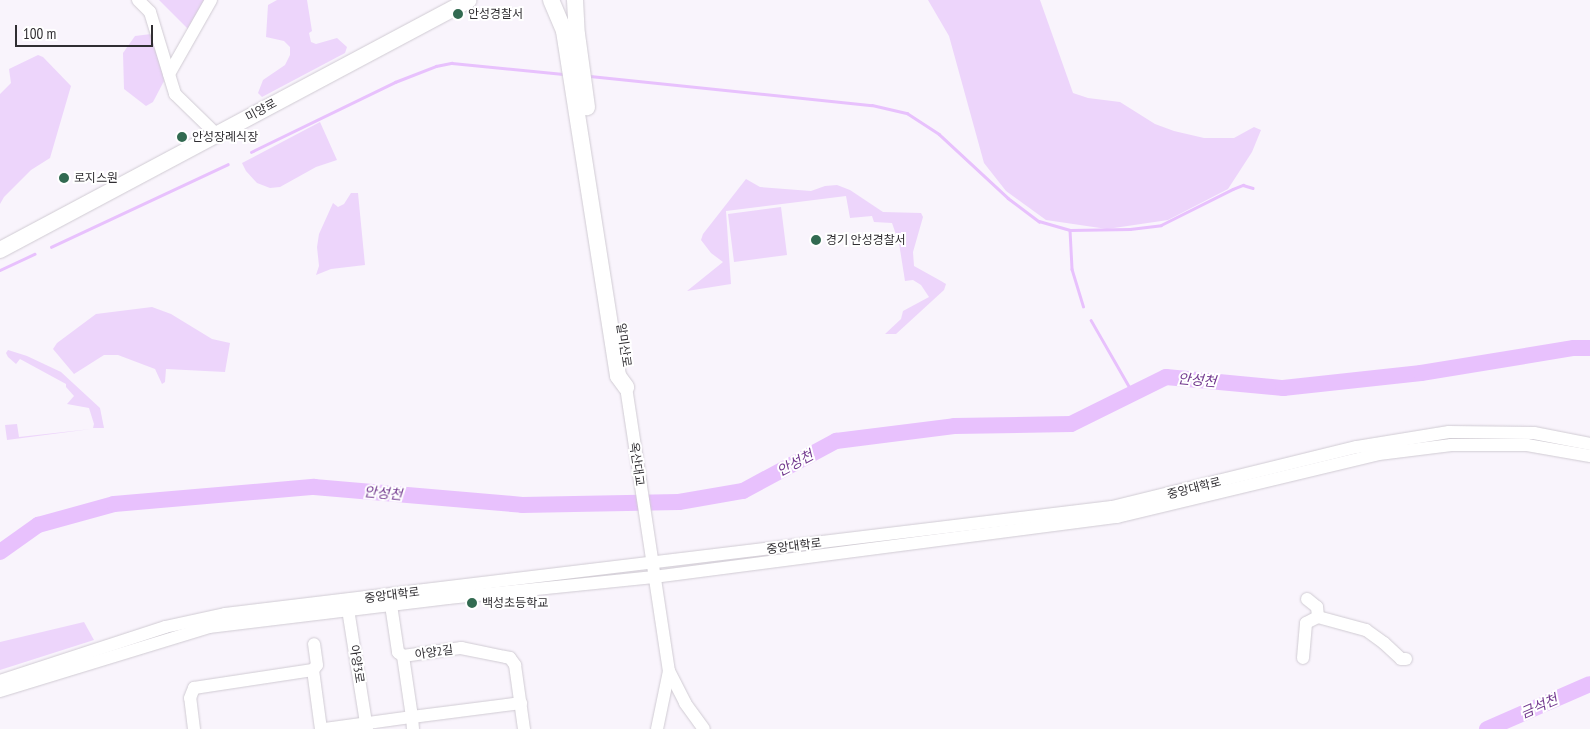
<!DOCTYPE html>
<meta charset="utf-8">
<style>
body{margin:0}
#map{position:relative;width:1590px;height:729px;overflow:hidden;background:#f9f4fc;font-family:"PT Sans Narrow","Noto Sans KR",sans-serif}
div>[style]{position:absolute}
.green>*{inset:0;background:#edd5fb}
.stream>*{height:2.5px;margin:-1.25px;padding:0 1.25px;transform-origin:1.25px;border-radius:1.25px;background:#e8c1fd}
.river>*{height:16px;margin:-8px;padding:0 8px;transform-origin:8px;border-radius:8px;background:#e8c1fd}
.roads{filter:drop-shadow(0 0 1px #d0cbd3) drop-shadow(0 0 1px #d0cbd3)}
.minor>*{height:12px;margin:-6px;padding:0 6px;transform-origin:6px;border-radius:6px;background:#fff}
.major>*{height:16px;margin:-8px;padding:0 8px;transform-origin:8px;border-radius:8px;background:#fff}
.dots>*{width:14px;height:14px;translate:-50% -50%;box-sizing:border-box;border:2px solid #fff;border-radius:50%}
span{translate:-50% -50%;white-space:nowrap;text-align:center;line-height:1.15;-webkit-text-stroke:4px #fff;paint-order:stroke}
.poi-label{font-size:12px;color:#302e32}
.left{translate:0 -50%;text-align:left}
.street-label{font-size:12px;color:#302e32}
.water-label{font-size:14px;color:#72388e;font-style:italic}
.scale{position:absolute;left:15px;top:25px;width:138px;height:22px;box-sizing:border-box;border:2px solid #302e32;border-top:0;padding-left:6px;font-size:15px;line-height:18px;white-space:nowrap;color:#302e32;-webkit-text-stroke:4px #fff;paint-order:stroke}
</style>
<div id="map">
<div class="green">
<div style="clip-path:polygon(159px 0,205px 0,189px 30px)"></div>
<div style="clip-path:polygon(277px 0,307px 0,312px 31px,309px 33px,311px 42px,316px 44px,337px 38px,347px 47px,345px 53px,262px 97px,258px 93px,263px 80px,285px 65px,290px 55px,290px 47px,284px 41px,266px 37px,268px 5px)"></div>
<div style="clip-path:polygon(928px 0,1040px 0,1073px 93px,1088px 98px,1120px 102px,1155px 124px,1174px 131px,1204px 138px,1234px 138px,1254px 127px,1261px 130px,1252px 152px,1228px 189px,1168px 220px,1107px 229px,1046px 220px,1006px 191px,984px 163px,949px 36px)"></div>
<div style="clip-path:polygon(151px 34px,163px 73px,164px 81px,153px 102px,146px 106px,124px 89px,123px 53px,135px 36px)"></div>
<div style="clip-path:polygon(38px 55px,43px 57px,71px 86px,50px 158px,31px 170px,4px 197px,0 204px,0 94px,11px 83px,9px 69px)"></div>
<div style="clip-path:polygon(320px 122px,337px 160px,316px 167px,280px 187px,270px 188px,257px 183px,246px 171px,242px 163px)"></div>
<div style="clip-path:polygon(746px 179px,760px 187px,811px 191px,825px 186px,837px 185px,850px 190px,883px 212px,921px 213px,923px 217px,913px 252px,914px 266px,941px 281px,946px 284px,944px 290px,896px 334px,885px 334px,901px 319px,903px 311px,929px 297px,921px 285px,913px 280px,905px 281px,899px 243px,892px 223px,874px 222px,872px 216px,850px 218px,846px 196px,726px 211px,731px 284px,687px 291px,723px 262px,711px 253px,701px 240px,703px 234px)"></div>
<div style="clip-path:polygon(351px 193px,358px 193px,365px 265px,331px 269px,316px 275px,319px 266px,317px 247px,319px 234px,333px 203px,338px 207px,344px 204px)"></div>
<div style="clip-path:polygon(781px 207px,787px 255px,734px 262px,728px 214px)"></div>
<div style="clip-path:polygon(152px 307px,171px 314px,212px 339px,230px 343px,225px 372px,166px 369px,165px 382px,162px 384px,155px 369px,118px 355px,104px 355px,74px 374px,53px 349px,57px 343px,96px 314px)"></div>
<div style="clip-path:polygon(8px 350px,27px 356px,61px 372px,100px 408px,104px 428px,93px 428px,94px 424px,89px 408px,67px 404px,74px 396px,66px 387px,66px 384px,20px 359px,16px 364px,8px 357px,6px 353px)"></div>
<div style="clip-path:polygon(17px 424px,19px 437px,91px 429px,7px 440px,5px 425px)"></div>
<div style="clip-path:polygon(84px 622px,94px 640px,0 670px,0 642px)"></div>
</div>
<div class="stream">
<div style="left:590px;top:76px;width:283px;rotate:5.9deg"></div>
<div style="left:872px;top:105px;width:36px;rotate:13deg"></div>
<div style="left:907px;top:113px;width:38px;rotate:33deg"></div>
<div style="left:939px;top:134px;width:94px;rotate:42.8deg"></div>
<div style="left:1008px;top:198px;width:39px;rotate:37deg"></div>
<div style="left:1039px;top:221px;width:32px;rotate:16deg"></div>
<div style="left:1070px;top:230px;width:60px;rotate:-1deg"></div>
<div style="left:1130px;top:229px;width:31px;rotate:-7deg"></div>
<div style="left:1161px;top:225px;width:80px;rotate:-26.6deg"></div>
<div style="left:1233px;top:189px;width:11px;rotate:-22deg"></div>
<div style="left:1243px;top:185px;width:10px;rotate:17deg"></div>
<div style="left:251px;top:152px;width:160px;rotate:-25.9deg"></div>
<div style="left:395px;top:82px;width:44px;rotate:-21.3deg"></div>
<div style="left:436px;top:66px;width:16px;rotate:-11deg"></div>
<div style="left:452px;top:63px;width:114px;rotate:5.6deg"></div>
<div style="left:1070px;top:230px;width:39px;rotate:87deg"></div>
<div style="left:1072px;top:269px;width:39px;rotate:73deg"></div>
<div style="left:51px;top:247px;width:195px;rotate:-25.1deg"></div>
<div style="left:0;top:270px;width:38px;rotate:-25deg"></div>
<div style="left:1091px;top:320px;width:84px;rotate:60.1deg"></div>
</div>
<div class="river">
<div style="left:0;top:552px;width:47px;rotate:-35.4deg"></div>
<div style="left:38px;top:525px;width:79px;rotate:-15.4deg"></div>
<div style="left:114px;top:504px;width:201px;rotate:-4.9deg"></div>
<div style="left:314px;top:487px;width:209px;rotate:4.9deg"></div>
<div style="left:522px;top:505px;width:157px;rotate:-1.1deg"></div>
<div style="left:679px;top:502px;width:65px;rotate:-9.8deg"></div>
<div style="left:743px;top:491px;width:106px;rotate:-28.3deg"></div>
<div style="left:836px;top:441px;width:119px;rotate:-7.2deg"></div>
<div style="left:954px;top:426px;width:117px;rotate:-1deg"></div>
<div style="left:1071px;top:424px;width:106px;rotate:-26.3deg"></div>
<div style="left:1166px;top:377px;width:118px;rotate:5.4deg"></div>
<div style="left:1283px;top:388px;width:139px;rotate:-6.2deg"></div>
<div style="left:1421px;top:373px;width:155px;rotate:-9.3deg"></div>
<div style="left:1574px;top:348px;width:16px"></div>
<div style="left:1487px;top:729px;width:112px;rotate:-23.6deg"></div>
</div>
<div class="roads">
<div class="minor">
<div style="left:138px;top:0;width:17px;rotate:45deg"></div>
<div style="left:150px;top:12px;width:86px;rotate:73deg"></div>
<div style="left:175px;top:94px;width:57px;rotate:44.3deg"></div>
<div style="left:169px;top:74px;width:85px;rotate:-60.4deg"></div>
<div style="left:626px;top:387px;width:287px;rotate:81.4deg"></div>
<div style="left:669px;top:671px;width:36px;rotate:63deg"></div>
<div style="left:685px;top:703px;width:32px;rotate:54deg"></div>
<div style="left:1307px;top:599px;width:13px;rotate:39deg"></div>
<div style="left:1317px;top:607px;width:10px;rotate:84deg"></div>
<div style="left:1318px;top:617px;width:50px;rotate:15.2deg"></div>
<div style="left:1366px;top:630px;width:22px;rotate:36deg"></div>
<div style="left:1384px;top:643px;width:23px;rotate:43deg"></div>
<div style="left:1401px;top:659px;width:5px"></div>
<div style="left:347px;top:603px;width:128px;rotate:81deg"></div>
<div style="left:391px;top:605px;width:48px;rotate:81.5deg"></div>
<div style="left:398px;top:652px;width:6px;rotate:39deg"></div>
<div style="left:1303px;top:658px;width:35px;rotate:-85deg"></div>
<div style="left:1306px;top:623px;width:13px;rotate:-27deg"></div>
<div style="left:313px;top:670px;width:6px;rotate:-51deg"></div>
<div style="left:317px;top:665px;width:21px;rotate:-98deg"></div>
<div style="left:0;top:681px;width:174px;rotate:-18.1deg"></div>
<div style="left:165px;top:627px;width:61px;rotate:-12.2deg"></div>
<div style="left:225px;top:614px;width:893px;rotate:-6.88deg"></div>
<div style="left:1112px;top:507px;width:252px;rotate:-13.8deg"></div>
<div style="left:1357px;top:447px;width:93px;rotate:-9.3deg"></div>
<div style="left:1449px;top:432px;width:85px;rotate:0.7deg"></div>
<div style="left:1534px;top:433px;width:57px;rotate:11.1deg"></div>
<div style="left:0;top:691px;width:219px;rotate:-17deg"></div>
<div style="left:209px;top:627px;width:241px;rotate:-6.9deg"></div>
<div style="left:448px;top:598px;width:207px;rotate:-5.8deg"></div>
<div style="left:654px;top:577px;width:467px;rotate:-7.4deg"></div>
<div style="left:1117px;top:517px;width:269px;rotate:-13.5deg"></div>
<div style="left:1379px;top:454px;width:73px;rotate:-7.1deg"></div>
<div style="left:1451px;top:445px;width:76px"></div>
<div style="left:1527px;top:445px;width:64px;rotate:9.9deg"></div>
<div style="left:194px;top:729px;width:31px;rotate:-97deg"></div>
<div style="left:190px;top:698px;width:11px;rotate:-68deg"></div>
<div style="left:194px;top:688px;width:120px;rotate:-8.6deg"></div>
<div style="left:313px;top:670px;width:60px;rotate:82.3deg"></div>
<div style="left:325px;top:729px;width:88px;rotate:-7.9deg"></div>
<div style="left:412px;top:717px;width:62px;rotate:-98.4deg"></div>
<div style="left:403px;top:656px;width:59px;rotate:-7.9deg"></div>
<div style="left:461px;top:648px;width:50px;rotate:11.5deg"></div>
<div style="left:510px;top:658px;width:9px;rotate:54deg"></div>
<div style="left:515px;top:665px;width:65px;rotate:82deg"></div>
<div style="left:413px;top:729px;width:12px;rotate:-95deg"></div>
<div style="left:412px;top:717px;width:110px;rotate:-7.3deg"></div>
<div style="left:657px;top:729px;width:59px;rotate:-78.3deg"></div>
</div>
<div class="major">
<div style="left:551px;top:0;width:34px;rotate:67deg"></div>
<div style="left:564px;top:31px;width:349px;rotate:81.1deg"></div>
<div style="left:618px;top:376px;width:14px;rotate:54deg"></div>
<div style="left:575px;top:0;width:34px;rotate:87deg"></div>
<div style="left:577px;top:34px;width:74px;rotate:82.2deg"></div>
<div style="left:0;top:250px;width:531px;rotate:-28.06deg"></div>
</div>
</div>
<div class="dots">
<div style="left:458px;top:14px;background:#326a51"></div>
<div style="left:182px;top:137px;background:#326a51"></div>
<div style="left:64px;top:178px;background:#326a51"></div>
<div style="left:816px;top:240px;background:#326a51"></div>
<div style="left:472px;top:603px;background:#326a51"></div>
</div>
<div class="poi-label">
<span class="left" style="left:468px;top:14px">안성경찰서</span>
<span class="left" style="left:192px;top:137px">안성장례식장</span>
<span class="left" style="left:74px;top:178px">로지스원</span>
<span class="left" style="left:826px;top:240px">경기 안성경찰서</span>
<span class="left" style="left:482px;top:603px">백성초등학교</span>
</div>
<div class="street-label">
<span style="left:261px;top:110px;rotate:-28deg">미양로</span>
<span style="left:624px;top:345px;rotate:82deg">알미산로</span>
<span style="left:637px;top:464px;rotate:82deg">옥산대교</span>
<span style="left:1194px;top:488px;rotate:-14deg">중앙대학로</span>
<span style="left:794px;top:546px;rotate:-7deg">중앙대학로</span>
<span style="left:392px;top:595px;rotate:-7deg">중앙대학로</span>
<span style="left:434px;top:652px;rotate:-8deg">아양2길</span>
<span style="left:357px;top:664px;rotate:81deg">아양3로</span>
</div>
<div class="water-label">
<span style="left:1197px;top:380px;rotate:5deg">안성천</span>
<span style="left:795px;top:463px;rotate:-28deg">안성천</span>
<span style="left:383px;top:493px;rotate:5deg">안성천</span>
<span style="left:1539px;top:706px;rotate:-24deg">금석천</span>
</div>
<div class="scale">100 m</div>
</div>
